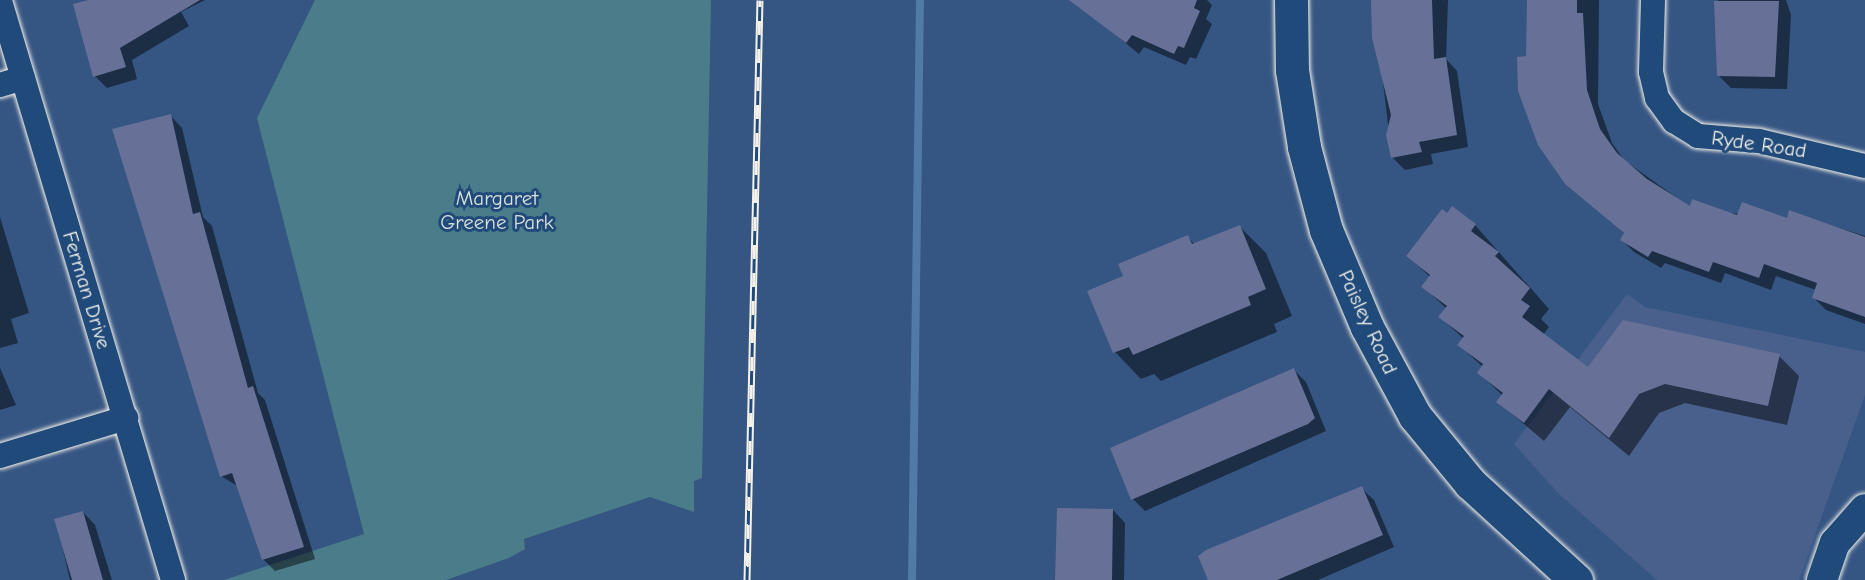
<!DOCTYPE html>
<style>
body{margin:0}
#map{position:relative;width:1865px;height:580px;overflow:hidden;background:#355583;font-family:"Comic Neue",sans-serif}
div>[style]{position:absolute}
.built>*{inset:0;background:#48608b}
.green>*{inset:0;background:#4a7d89}
.shadow>*{inset:0;background:#0007}
.stream>*{height:8px;margin:-4px;padding:0 4px;transform-origin:4px;border-radius:4px;background:#517aa6}
.building>*{inset:0;background:#677097}
.roads{filter:drop-shadow(0 0 2px #f4f1e8) drop-shadow(0 0 2px #f4f1e8)}
.minor>*{height:24px;margin:-12px;padding:0 12px;transform-origin:12px;border-radius:12px;background:#1f4a7a}
.tertiary>*{height:30px;margin:-15px;padding:0 15px;transform-origin:15px;border-radius:15px;background:#1f4a7a}
.secondary>*{height:33px;margin:-16.5px;padding:0 16.5px;transform-origin:16.5px;border-radius:16.5px;background:#1f4a7a}
.rail>*{height:7px;margin-top:-3.5px;transform-origin:0;background:repeating-linear-gradient(90deg,#1f4a7a 0 14px,#f4f1e8 0 28px);box-sizing:border-box;border-block:2px solid #f4f1e8}
span{translate:-50% -50%;white-space:nowrap;text-align:center;line-height:1.15;-webkit-text-stroke:6px #1f4a7a;paint-order:stroke}
.street-label{font-size:21px;color:#f4f1e8}
.park-label{font-size:21px;color:#dae0da}
</style>
<div id="map">
<div class="built">
<div style="clip-path:polygon(1627px 294px,1645px 307px,1865px 352px,1865px 395px,1799px 580px,1657px 580px,1558px 493px,1514px 444px)"></div>
</div>
<div class="green">
<div style="clip-path:polygon(315px 0,711px 0,702px 478px,694px 481px,694px 512px,650px 497px,524px 539px,525px 549px,509px 558px,446px 580px,224px 580px,364px 534px,257px 118px)"></div>
</div>
<div class="shadow">
<div style="clip-path:polygon(94px 0,205px 0,181px 12px,189px 26px,132px 60px,137px 79px,107px 88px,95px 76px)"></div>
<div style="clip-path:polygon(1073px 0,1207px 0,1212px 5px,1206px 19px,1212px 24px,1196px 59px,1190px 57px,1186px 65px,1144px 47px,1139px 54px)"></div>
<div style="clip-path:polygon(1373px 0,1448px 0,1446px 59px,1457px 71px,1468px 147px,1431px 154px,1433px 164px,1405px 170px,1392px 157px)"></div>
<div style="clip-path:polygon(1527px 0,1599px 0,1598px 104px,1612px 143px,1624px 160px,1691px 208px,1788px 220px,1790px 212px,1865px 236px,1865px 324px,1826px 310px,1813px 297px,1816px 290px,1776px 276px,1771px 290px,1725px 273px,1721px 283px,1665px 263px,1661px 268px,1634px 252px,1622px 240px,1625px 234px,1566px 183px,1528px 58px)"></div>
<div style="clip-path:polygon(1718px 0,1786px 0,1791px 15px,1787px 89px,1731px 88px,1719px 76px)"></div>
<div style="clip-path:polygon(170px 115px,182px 128px,203px 217px,212px 226px,258px 393px,265px 400px,315px 559px,275px 571px,263px 559px,239px 487px,221px 476px)"></div>
<div style="clip-path:polygon(0 217px,29px 313px,11px 319px,18px 343px,0 348px)"></div>
<div style="clip-path:polygon(1475px 225px,1549px 309px,1541px 319px,1549px 327px,1543px 335px,1588px 369px,1779px 356px,1799px 376px,1787px 425px,1685px 403px,1659px 413px,1629px 456px,1570px 407px,1544px 441px,1498px 402px,1503px 396px,1479px 373px,1483px 367px,1459px 345px,1464px 339px,1440px 317px,1447px 309px,1423px 287px,1430px 277px,1408px 256px)"></div>
<div style="clip-path:polygon(1239px 226px,1266px 253px,1292px 316px,1274px 324px,1277px 332px,1161px 381px,1154px 374px,1141px 379px,1115px 352px,1125px 277px,1188px 237px,1195px 245px)"></div>
<div style="clip-path:polygon(0 368px,16px 405px,0 410px)"></div>
<div style="clip-path:polygon(1294px 370px,1306px 382px,1326px 431px,1145px 511px,1133px 499px)"></div>
<div style="clip-path:polygon(1361px 488px,1374px 500px,1394px 547px,1318px 580px,1210px 580px)"></div>
<div style="clip-path:polygon(1113px 510px,1125px 523px,1124px 580px,1057px 580px)"></div>
<div style="clip-path:polygon(83px 512px,95px 525px,112px 580px,70px 580px,56px 520px)"></div>
</div>
<div class="stream">
<div style="left:912px;top:580px;width:580px;rotate:-89.21deg"></div>
</div>
<div class="building">
<div style="clip-path:polygon(88px 0,200px 0,120px 48px,126px 67px,93px 77px,73px 4px)"></div>
<div style="clip-path:polygon(1069px 0,1197px 0,1194px 8px,1200px 11px,1184px 48px,1178px 46px,1174px 54px,1132px 35px,1126px 43px)"></div>
<div style="clip-path:polygon(1371px 0,1432px 0,1434px 59px,1446px 57px,1457px 135px,1419px 142px,1422px 152px,1391px 158px,1386px 135px,1391px 115px,1372px 38px)"></div>
<div style="clip-path:polygon(1527px 0,1577px 0,1577px 13px,1583px 13px,1587px 90px,1600px 129px,1617px 153px,1647px 179px,1690px 206px,1692px 199px,1737px 215px,1742px 202px,1787px 218px,1789px 210px,1865px 237px,1865px 317px,1812px 298px,1817px 283px,1764px 264px,1759px 278px,1713px 262px,1709px 272px,1652px 251px,1648px 257px,1620px 240px,1624px 233px,1565px 184px,1538px 145px,1518px 91px,1517px 57px,1526px 56px)"></div>
<div style="clip-path:polygon(1714px 1px,1779px 1px,1775px 77px,1717px 76px)"></div>
<div style="clip-path:polygon(171px 114px,193px 214px,200px 212px,248px 388px,253px 386px,304px 547px,262px 560px,232px 473px,220px 477px,112px 129px)"></div>
<div style="clip-path:polygon(1452px 206px,1476px 224px,1471px 231px,1499px 252px,1495px 256px,1530px 288px,1521px 300px,1530px 306px,1522px 317px,1588px 367px,1623px 320px,1780px 354px,1768px 406px,1665px 384px,1639px 394px,1609px 438px,1549px 389px,1524px 423px,1496px 402px,1503px 393px,1477px 373px,1483px 364px,1457px 345px,1464px 336px,1438px 317px,1447px 306px,1421px 287px,1430px 275px,1406px 256px,1442px 209px,1447px 213px)"></div>
<div style="clip-path:polygon(1240px 225px,1266px 289px,1248px 297px,1251px 305px,1133px 355px,1129px 347px,1113px 353px,1087px 291px,1123px 276px,1118px 264px,1188px 235px,1192px 244px)"></div>
<div style="clip-path:polygon(1294px 368px,1315px 418px,1308px 424px,1131px 500px,1110px 448px)"></div>
<div style="clip-path:polygon(1362px 486px,1383px 535px,1277px 580px,1208px 580px,1198px 556px,1206px 550px)"></div>
<div style="clip-path:polygon(1057px 508px,1113px 509px,1112px 580px,1055px 580px)"></div>
<div style="clip-path:polygon(83px 511px,103px 580px,72px 580px,54px 519px)"></div>
</div>
<div class="roads">
<div class="minor">
<div style="left:1653px;top:0;width:72px;rotate:91.6deg"></div>
<div style="left:1651px;top:72px;width:27px;rotate:77deg"></div>
<div style="left:1657px;top:98px;width:29px;rotate:54deg"></div>
<div style="left:1674px;top:121px;width:28px;rotate:32deg"></div>
<div style="left:1698px;top:136px;width:61px;rotate:4.7deg"></div>
<div style="left:1759px;top:141px;width:109px;rotate:13.3deg"></div>
<div style="left:0;top:1px;width:604px;rotate:73.36deg"></div>
<div style="left:0;top:85px;width:24px;rotate:-17deg"></div>
<div style="left:0;top:456px;width:132px;rotate:-16.8deg"></div>
</div>
<div class="tertiary">
<div style="left:1822px;top:580px;width:39px;rotate:-71deg"></div>
<div style="left:1835px;top:543px;width:45px;rotate:-48.6deg"></div>
</div>
<div class="secondary">
<div style="left:1291px;top:0;width:70px;rotate:89.2deg"></div>
<div style="left:1292px;top:70px;width:78px;rotate:81.1deg"></div>
<div style="left:1304px;top:147px;width:86px;rotate:75.2deg"></div>
<div style="left:1326px;top:230px;width:105px;rotate:67.1deg"></div>
<div style="left:1367px;top:327px;width:101px;rotate:61.7deg"></div>
<div style="left:1415px;top:416px;width:87px;rotate:50.6deg"></div>
<div style="left:1470px;top:483px;width:144px;rotate:42.5deg"></div>
</div>
</div>
<div class="rail">
<div style="left:747px;top:580px;width:580px;rotate:-88.72deg"></div>
</div>
<div class="street-label">
<span style="left:1759px;top:144px;rotate:8deg">Ryde Road</span>
<span style="left:87px;top:290px;rotate:73deg">Ferman Drive</span>
<span style="left:1368px;top:322px;rotate:65deg">Paisley Road</span>
</div>
<div class="park-label">
<span style="left:497px;top:210px">Margaret<br>Greene Park</span>
</div>
</div>
